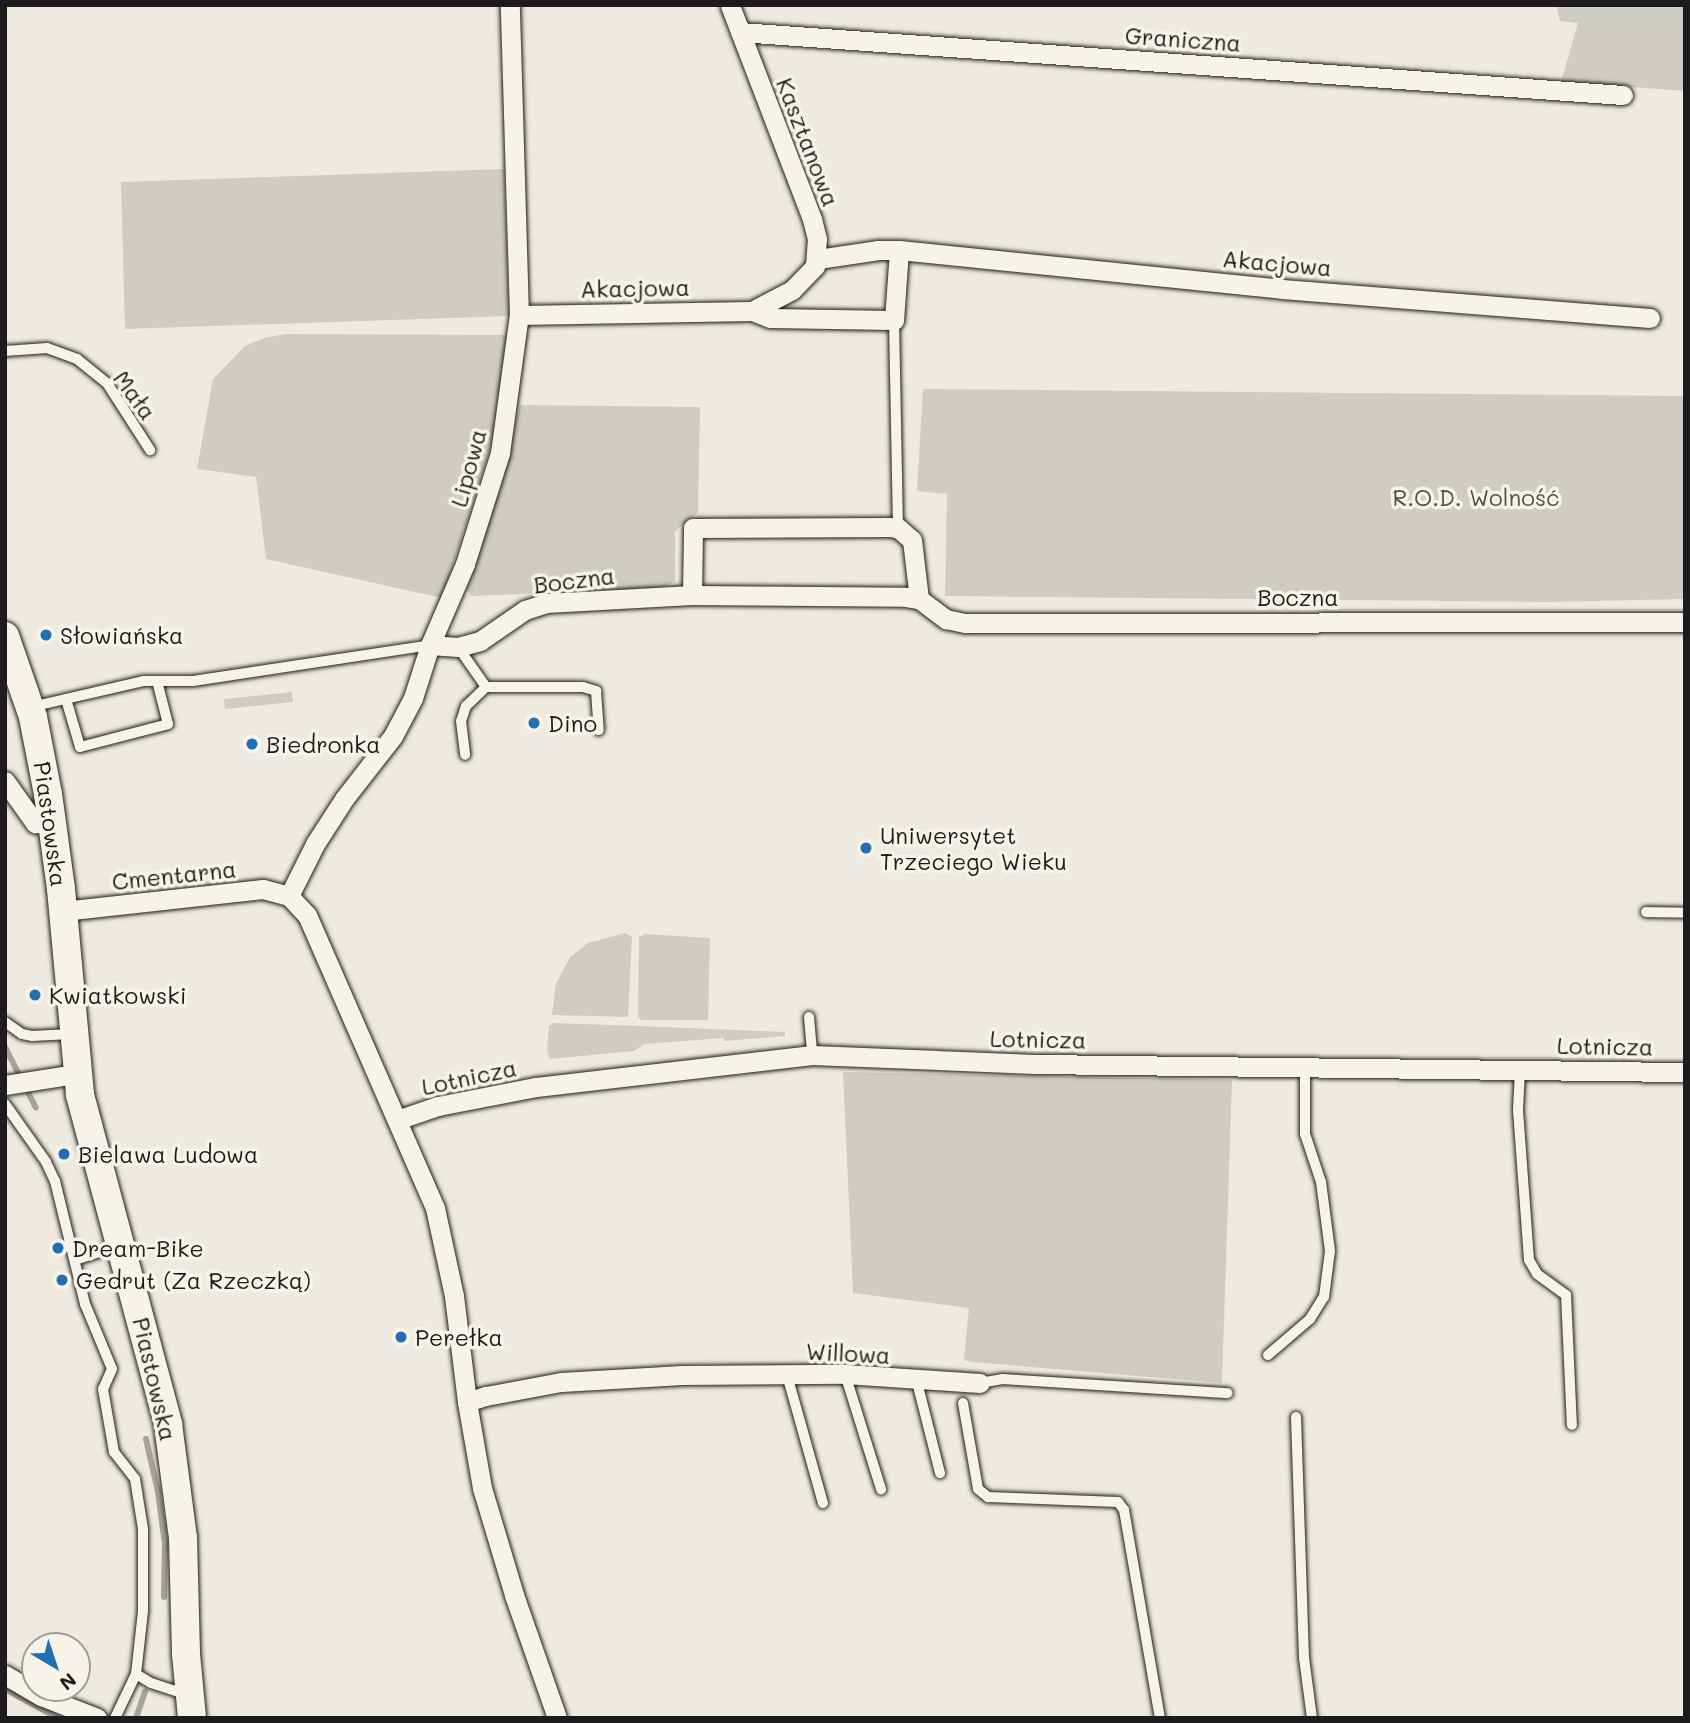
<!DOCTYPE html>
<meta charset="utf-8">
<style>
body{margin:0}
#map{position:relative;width:1690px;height:1723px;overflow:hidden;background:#eeeae0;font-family:Mali,sans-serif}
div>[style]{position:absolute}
.green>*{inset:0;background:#cfccc3}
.stream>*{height:6px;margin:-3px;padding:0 3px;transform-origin:3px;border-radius:3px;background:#a6a39d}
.roads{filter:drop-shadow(0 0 2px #1c1c1c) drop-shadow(0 0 2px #1c1c1c)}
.service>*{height:10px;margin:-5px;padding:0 5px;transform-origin:5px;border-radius:5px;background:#f7f3e8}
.minor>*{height:19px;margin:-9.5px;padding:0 9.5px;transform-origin:9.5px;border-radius:9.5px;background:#f7f3e8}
.secondary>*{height:28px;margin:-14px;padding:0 14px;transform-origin:14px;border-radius:14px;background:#f7f3e8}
.dots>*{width:19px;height:19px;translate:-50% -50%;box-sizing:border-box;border:4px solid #f7f3e8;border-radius:50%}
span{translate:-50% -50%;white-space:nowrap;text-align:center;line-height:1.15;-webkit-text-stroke:7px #f7f3e8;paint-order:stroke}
.street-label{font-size:23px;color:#1c1c1c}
.park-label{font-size:23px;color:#52514e}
.poi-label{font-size:23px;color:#1c1c1c}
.left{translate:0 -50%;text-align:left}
.frame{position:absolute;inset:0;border:7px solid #1c1c1c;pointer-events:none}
.north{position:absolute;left:21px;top:1632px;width:70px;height:70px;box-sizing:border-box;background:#f7f3e8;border:2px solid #9f9d96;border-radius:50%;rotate:141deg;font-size:19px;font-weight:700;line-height:28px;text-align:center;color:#1c1c1c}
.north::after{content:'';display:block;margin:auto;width:24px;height:32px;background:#1f6fb2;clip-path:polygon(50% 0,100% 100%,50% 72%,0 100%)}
</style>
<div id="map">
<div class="green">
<div style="clip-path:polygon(1556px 5px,1685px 5px,1685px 91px,1561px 82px,1578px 23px,1560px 21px)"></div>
<div style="clip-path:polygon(504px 169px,509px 316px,125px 329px,121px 182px)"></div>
<div style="clip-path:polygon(285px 334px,509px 335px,492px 444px,442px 598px,266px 559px,256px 477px,197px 469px,213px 379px,245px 346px,264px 338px)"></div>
<div style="clip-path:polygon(923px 389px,1685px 396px,1685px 599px,1550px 602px,945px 596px,947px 494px,917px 491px)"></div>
<div style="clip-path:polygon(520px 405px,700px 407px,698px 513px,675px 531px,675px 581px,663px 588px,471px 596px,467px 590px)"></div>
<div style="clip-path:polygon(292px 692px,293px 702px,225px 709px,224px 699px)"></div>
<div style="clip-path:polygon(625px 933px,632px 937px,628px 1017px,552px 1015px,556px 984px,570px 957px,588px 943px)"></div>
<div style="clip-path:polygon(645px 934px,710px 938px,708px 1020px,641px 1020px,638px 1017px,639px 937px)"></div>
<div style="clip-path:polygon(554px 1023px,639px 1026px,785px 1032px,785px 1036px,724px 1041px,724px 1038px,645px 1044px,634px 1051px,550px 1059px,547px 1051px,549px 1026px)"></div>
<div style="clip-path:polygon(843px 1072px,1232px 1080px,1222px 1383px,972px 1362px,964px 1360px,969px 1308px,853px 1293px)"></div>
</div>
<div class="stream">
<div style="left:5px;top:1047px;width:68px;rotate:63.1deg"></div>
<div style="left:146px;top:1439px;width:54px;rotate:77.2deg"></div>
<div style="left:158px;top:1492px;width:52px;rotate:82.3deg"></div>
<div style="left:165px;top:1544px;width:53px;rotate:91.1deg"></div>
<div style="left:5px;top:1689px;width:60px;rotate:28.7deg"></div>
<div style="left:136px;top:1718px;width:28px;rotate:-71deg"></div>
</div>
<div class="roads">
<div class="service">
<div style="left:894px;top:320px;width:208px;rotate:88.9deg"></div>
<div style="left:5px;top:351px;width:42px;rotate:-4.1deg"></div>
<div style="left:47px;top:348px;width:32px;rotate:20deg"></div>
<div style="left:77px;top:359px;width:38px;rotate:39deg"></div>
<div style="left:107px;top:383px;width:80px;rotate:57.3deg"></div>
<div style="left:458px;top:647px;width:49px;rotate:55deg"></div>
<div style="left:486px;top:687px;width:28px;rotate:136deg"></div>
<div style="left:466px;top:706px;width:16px;rotate:108deg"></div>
<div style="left:461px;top:721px;width:34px;rotate:83deg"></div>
<div style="left:486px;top:687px;width:97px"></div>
<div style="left:583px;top:687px;width:14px;rotate:17deg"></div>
<div style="left:596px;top:691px;width:39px;rotate:86deg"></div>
<div style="left:66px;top:699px;width:50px;rotate:73.7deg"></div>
<div style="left:80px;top:747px;width:91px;rotate:-14.6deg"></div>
<div style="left:168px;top:724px;width:44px;rotate:-104.3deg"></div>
<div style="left:31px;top:707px;width:116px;rotate:-13deg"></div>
<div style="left:144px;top:681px;width:49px"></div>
<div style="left:193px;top:681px;width:240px;rotate:-8.6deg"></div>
<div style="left:1646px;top:912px;width:39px;rotate:1deg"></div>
<div style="left:809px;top:1017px;width:38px;rotate:85deg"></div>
<div style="left:5px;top:1022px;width:21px;rotate:35deg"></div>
<div style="left:22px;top:1034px;width:10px;rotate:11deg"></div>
<div style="left:32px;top:1036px;width:38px;rotate:-3deg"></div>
<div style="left:1520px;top:1070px;width:40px;rotate:92.9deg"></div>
<div style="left:1518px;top:1110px;width:150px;rotate:85.8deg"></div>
<div style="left:1529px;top:1260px;width:16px;rotate:60deg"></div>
<div style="left:1537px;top:1274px;width:36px;rotate:36deg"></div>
<div style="left:1566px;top:1295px;width:130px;rotate:87.4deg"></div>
<div style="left:5px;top:1104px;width:71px;rotate:54.7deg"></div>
<div style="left:46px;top:1162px;width:21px;rotate:65deg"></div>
<div style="left:55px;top:1181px;width:127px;rotate:76.3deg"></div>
<div style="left:85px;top:1304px;width:70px;rotate:67.4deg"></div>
<div style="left:112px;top:1369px;width:22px;rotate:114deg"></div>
<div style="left:103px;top:1389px;width:64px;rotate:80.1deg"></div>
<div style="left:114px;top:1452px;width:34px;rotate:52deg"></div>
<div style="left:135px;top:1479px;width:51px;rotate:80.9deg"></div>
<div style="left:143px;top:1529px;width:82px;rotate:90deg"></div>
<div style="left:143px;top:1611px;width:63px;rotate:96.3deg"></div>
<div style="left:136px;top:1674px;width:49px;rotate:115.5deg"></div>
<div style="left:75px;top:1260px;width:45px;rotate:-18deg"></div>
<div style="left:1268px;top:1355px;width:55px;rotate:-40.6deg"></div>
<div style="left:1310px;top:1319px;width:26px;rotate:-58deg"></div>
<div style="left:1324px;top:1297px;width:46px;rotate:-82.6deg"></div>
<div style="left:1330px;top:1251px;width:70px;rotate:-97.4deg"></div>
<div style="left:1321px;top:1182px;width:51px;rotate:-108.4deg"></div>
<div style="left:1305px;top:1134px;width:67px;rotate:-90deg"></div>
<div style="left:845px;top:1374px;width:121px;rotate:72.6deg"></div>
<div style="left:787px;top:1375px;width:133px;rotate:74.3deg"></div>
<div style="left:917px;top:1382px;width:94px;rotate:75.8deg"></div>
<div style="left:980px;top:1383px;width:23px;rotate:-10deg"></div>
<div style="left:1003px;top:1379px;width:225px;rotate:3.6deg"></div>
<div style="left:963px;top:1403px;width:87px;rotate:80.1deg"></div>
<div style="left:978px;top:1489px;width:13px;rotate:39deg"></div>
<div style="left:988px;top:1497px;width:130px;rotate:2.2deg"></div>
<div style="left:1118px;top:1502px;width:10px;rotate:53deg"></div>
<div style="left:1124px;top:1510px;width:211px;rotate:80.2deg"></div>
<div style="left:1296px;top:1417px;width:241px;rotate:88.1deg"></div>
<div style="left:1304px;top:1658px;width:61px;rotate:82.4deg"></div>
<div style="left:136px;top:1674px;width:17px;rotate:31deg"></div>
<div style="left:151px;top:1683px;width:38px;rotate:18deg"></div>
</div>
<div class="minor">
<div style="left:740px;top:32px;width:885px;rotate:4.08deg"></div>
<div style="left:818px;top:259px;width:61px;rotate:-8.5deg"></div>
<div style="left:878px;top:250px;width:21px"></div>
<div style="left:899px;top:250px;width:385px;rotate:5.8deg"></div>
<div style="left:1282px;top:289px;width:369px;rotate:4.5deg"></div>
<div style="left:752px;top:311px;width:19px;rotate:21deg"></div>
<div style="left:770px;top:318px;width:124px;rotate:0.9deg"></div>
<div style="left:894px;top:320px;width:70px;rotate:-85.9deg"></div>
<div style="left:519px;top:315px;width:233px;rotate:-1deg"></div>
<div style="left:752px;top:311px;width:45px;rotate:-27.7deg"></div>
<div style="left:792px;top:290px;width:33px;rotate:-46deg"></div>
<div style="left:815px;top:266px;width:27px;rotate:-86deg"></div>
<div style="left:817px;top:239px;width:21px;rotate:-104deg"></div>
<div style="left:812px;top:219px;width:229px;rotate:-111deg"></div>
<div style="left:692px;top:595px;width:67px;rotate:-89.1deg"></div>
<div style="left:693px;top:528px;width:196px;rotate:-0.3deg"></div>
<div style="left:889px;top:527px;width:9px;rotate:6deg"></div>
<div style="left:898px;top:528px;width:18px;rotate:41deg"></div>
<div style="left:912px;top:540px;width:59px;rotate:83.2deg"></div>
<div style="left:430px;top:645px;width:28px;rotate:4deg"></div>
<div style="left:458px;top:647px;width:23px;rotate:-15deg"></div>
<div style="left:480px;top:641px;width:55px;rotate:-34.6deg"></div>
<div style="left:525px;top:610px;width:22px;rotate:-18deg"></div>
<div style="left:546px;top:603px;width:146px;rotate:-3.1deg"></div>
<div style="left:692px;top:595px;width:214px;rotate:0.5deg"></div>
<div style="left:906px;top:597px;width:13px;rotate:9deg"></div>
<div style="left:919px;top:599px;width:34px;rotate:37deg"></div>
<div style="left:946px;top:619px;width:19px;rotate:12deg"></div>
<div style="left:965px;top:623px;width:720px;rotate:-0.08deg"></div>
<div style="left:5px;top:781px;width:52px;rotate:54.5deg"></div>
<div style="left:35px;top:823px;width:18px;rotate:3deg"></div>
<div style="left:289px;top:896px;width:58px;rotate:-63.4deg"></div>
<div style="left:315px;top:844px;width:54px;rotate:-57.2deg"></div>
<div style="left:344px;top:799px;width:80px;rotate:-52.1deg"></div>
<div style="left:393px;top:736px;width:43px;rotate:-62.2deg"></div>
<div style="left:413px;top:698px;width:56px;rotate:-72.2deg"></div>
<div style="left:430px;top:645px;width:88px;rotate:-66.6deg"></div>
<div style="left:465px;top:564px;width:116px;rotate:-72.5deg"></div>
<div style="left:500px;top:453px;width:139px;rotate:-82.2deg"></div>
<div style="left:519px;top:315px;width:310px;rotate:-91.7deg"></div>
<div style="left:63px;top:911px;width:201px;rotate:-6.3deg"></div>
<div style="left:263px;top:889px;width:27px;rotate:15deg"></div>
<div style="left:289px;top:896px;width:26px;rotate:47deg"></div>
<div style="left:307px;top:915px;width:320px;rotate:66.4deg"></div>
<div style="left:435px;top:1208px;width:90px;rotate:77.8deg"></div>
<div style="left:454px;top:1296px;width:107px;rotate:83deg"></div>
<div style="left:467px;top:1402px;width:87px;rotate:80.1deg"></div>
<div style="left:482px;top:1488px;width:112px;rotate:73.3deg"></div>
<div style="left:514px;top:1595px;width:130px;rotate:70.7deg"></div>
<div style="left:5px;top:1085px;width:72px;rotate:-8.8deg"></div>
<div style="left:397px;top:1120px;width:43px;rotate:-18.9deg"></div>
<div style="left:438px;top:1106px;width:100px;rotate:-11deg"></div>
<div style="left:536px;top:1087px;width:278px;rotate:-6.6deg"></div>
<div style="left:812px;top:1055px;width:223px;rotate:2.3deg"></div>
<div style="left:1035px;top:1064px;width:650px;rotate:0.71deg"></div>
<div style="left:467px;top:1402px;width:20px;rotate:-18deg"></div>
<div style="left:486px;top:1396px;width:76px;rotate:-10.6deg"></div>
<div style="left:561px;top:1382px;width:121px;rotate:-3.3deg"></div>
<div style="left:682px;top:1375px;width:163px;rotate:-0.4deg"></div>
<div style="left:845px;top:1374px;width:135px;rotate:3.8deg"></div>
<div style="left:5px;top:1675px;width:42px;rotate:30.3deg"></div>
<div style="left:41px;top:1696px;width:60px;rotate:21.4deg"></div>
</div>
<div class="secondary">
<div style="left:5px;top:636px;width:86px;rotate:70.9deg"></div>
<div style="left:33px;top:717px;width:78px;rotate:79deg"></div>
<div style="left:48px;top:794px;width:96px;rotate:82.2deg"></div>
<div style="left:61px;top:889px;width:207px;rotate:84.7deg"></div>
<div style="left:80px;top:1095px;width:341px;rotate:75deg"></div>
<div style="left:168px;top:1424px;width:115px;rotate:82.5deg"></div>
<div style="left:183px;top:1538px;width:116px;rotate:88.5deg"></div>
<div style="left:186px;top:1654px;width:64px;rotate:84.6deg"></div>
</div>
</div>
<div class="dots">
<div style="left:46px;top:635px;background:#1f6fb2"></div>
<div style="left:534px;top:723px;background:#1f6fb2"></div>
<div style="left:252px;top:744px;background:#1f6fb2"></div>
<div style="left:866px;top:848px;background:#1f6fb2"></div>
<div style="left:35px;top:995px;background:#1f6fb2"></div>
<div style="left:64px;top:1154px;background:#1f6fb2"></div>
<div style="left:58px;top:1248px;background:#1f6fb2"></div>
<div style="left:62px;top:1280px;background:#1f6fb2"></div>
<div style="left:401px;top:1337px;background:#1f6fb2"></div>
</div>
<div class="street-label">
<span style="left:1183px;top:39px;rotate:4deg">Graniczna</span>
<span style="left:808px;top:142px;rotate:69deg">Kasztanowa</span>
<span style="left:1277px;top:263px;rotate:5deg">Akacjowa</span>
<span style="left:635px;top:288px;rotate:-1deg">Akacjowa</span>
<span style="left:135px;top:395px;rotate:54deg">Mała</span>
<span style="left:468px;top:468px;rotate:-75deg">Lipowa</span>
<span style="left:574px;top:580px;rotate:-7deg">Boczna</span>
<span style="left:1298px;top:597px">Boczna</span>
<span style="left:51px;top:824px;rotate:82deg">Piastowska</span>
<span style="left:174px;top:875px;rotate:-6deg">Cmentarna</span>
<span style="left:1038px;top:1039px;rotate:1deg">Lotnicza</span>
<span style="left:1605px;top:1046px;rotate:1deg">Lotnicza</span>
<span style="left:469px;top:1077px;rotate:-12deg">Lotnicza</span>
<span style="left:848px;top:1353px;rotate:3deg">Willowa</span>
<span style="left:155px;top:1379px;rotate:77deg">Piastowska</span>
</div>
<div class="park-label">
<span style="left:1476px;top:497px">R.O.D. Wolność</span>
</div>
<div class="poi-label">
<span class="left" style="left:60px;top:635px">Słowiańska</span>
<span class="left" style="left:548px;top:723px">Dino</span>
<span class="left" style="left:266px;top:744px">Biedronka</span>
<span class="left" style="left:880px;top:848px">Uniwersytet<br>Trzeciego Wieku</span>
<span class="left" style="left:49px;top:995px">Kwiatkowski</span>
<span class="left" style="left:78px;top:1154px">Bielawa Ludowa</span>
<span class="left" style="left:72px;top:1248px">Dream-Bike</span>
<span class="left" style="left:76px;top:1280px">Gedrut (Za Rzeczką)</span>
<span class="left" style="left:415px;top:1337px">Perełka</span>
</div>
<div class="frame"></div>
<div class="north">N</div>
</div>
